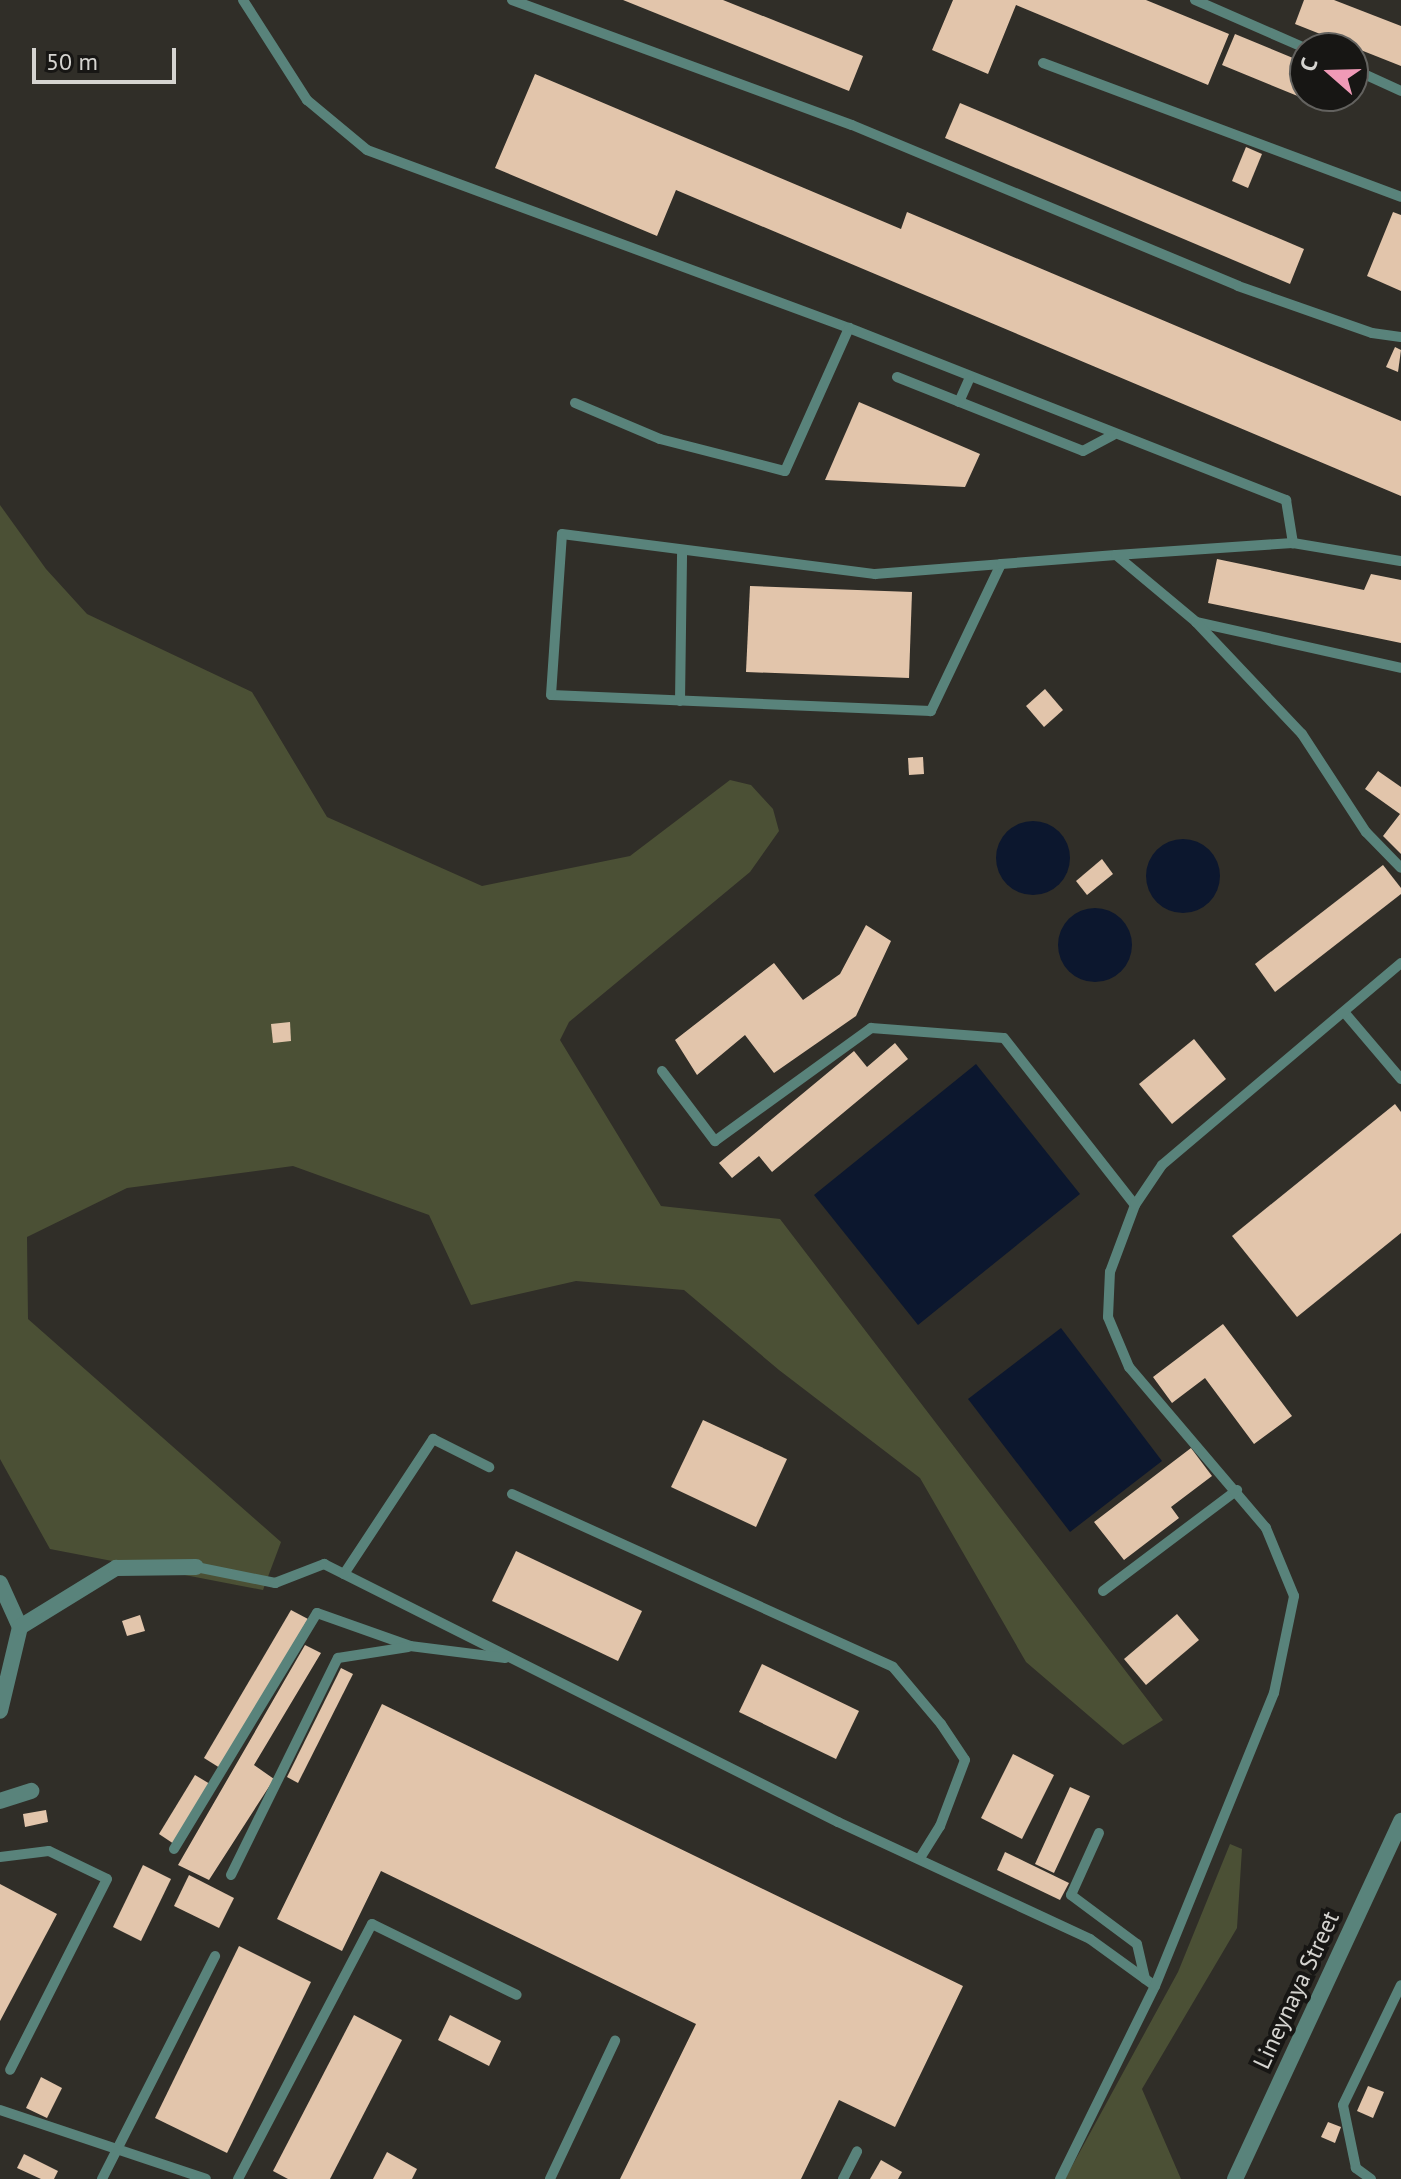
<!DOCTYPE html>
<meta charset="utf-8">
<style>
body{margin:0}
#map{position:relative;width:1401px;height:2179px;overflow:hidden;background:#302e28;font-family:"PT Sans",sans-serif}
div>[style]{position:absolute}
.green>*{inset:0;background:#4b5035}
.water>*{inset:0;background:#0c172e}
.round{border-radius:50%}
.building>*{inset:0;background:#e2c5ab}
.service>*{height:10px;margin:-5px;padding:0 5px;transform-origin:5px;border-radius:5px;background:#59837b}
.minor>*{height:16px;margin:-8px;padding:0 8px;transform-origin:8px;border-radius:8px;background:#59837b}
.tertiary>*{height:16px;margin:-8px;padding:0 8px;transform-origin:8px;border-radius:8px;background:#59837b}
span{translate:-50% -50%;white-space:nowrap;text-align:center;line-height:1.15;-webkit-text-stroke:8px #171614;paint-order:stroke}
.street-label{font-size:24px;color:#d5d4d0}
.north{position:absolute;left:1289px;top:32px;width:80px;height:80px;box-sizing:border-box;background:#171614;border:2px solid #63625f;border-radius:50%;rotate:290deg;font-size:22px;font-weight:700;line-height:32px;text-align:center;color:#d5d4d0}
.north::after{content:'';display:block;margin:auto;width:28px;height:36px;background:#f09ab7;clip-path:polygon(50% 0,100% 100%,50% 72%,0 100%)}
.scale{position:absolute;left:32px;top:48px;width:144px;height:36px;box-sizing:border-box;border:4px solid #d5d4d0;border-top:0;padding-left:10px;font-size:24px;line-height:28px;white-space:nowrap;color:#d5d4d0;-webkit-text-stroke:6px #171614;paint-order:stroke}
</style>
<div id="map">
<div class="green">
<div style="clip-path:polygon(0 505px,46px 569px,87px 614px,252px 692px,327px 817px,482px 886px,630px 856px,730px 780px,751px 785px,773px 809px,779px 831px,750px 872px,569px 1022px,560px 1040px,661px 1206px,780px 1219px,1163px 1720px,1123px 1745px,1026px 1662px,920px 1478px,779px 1370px,684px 1290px,576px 1281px,471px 1305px,429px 1215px,293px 1166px,127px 1188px,27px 1237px,28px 1319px,281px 1542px,263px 1590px,50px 1549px,0 1459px)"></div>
<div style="clip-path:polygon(1230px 1844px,1242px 1849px,1237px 1928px,1142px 2089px,1181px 2179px,1065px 2179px,1178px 1972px)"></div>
</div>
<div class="water">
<div class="round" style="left:996px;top:821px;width:74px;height:74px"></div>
<div class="round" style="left:1146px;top:839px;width:74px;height:74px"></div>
<div class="round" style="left:1058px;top:908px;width:74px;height:74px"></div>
<div style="clip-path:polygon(976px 1064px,1080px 1194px,918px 1325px,814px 1195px)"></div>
<div style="clip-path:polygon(1061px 1328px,1162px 1461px,1070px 1532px,968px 1399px)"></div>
</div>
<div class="building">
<div style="clip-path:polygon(623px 0,723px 0,863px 56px,849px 91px)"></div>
<div style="clip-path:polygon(953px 0,1146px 0,1229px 34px,1208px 85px,1016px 5px,988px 74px,932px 50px)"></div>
<div style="clip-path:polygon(1304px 0,1334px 0,1401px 26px,1401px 66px,1295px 24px)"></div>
<div style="clip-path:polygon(1235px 34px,1305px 63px,1305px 96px,1332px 96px,1327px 108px,1222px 65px)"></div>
<div style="clip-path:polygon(535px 74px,901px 229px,907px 212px,1401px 421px,1401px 496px,676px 190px,657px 236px,495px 168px)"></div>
<div style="clip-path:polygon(960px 103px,1304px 249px,1290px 284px,945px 138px)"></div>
<div style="clip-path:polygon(1246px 147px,1262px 154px,1248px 188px,1232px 181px)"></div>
<div style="clip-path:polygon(1393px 212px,1401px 215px,1401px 291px,1367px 276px)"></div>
<div style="clip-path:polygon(1395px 347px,1401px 350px,1398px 372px,1386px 367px)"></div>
<div style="clip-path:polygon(859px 402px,980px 454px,965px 487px,825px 480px)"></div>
<div style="clip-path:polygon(1217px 559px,1364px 590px,1371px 574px,1401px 580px,1401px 643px,1208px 603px)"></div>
<div style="clip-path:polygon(750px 586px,912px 592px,909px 678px,746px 672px)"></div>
<div style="clip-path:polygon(1045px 689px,1063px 710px,1044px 727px,1026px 706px)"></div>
<div style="clip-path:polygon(923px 757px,924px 774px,909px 775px,908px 758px)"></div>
<div style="clip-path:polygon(1378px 771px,1401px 787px,1401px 854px,1383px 836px,1400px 814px,1365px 789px)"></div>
<div style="clip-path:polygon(1102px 859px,1113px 874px,1087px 895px,1076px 881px)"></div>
<div style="clip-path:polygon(1383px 865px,1401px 888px,1401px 894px,1275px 992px,1255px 964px)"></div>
<div style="clip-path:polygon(866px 925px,891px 941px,856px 1016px,774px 1073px,745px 1035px,697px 1075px,675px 1040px,774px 963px,803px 1000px,840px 974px)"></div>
<div style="clip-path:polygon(290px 1022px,291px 1041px,273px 1043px,271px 1024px)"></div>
<div style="clip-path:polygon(1194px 1039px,1226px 1079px,1172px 1124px,1139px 1084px)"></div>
<div style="clip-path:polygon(895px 1043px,908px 1059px,772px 1172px,759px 1156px,732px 1178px,719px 1163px,854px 1051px,867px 1067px)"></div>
<div style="clip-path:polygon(1395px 1104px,1401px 1112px,1401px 1233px,1297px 1317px,1232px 1236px)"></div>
<div style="clip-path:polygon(1223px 1324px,1292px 1416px,1254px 1444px,1205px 1378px,1172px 1403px,1153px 1377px)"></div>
<div style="clip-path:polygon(703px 1420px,787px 1459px,756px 1527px,671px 1487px)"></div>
<div style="clip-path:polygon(1191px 1448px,1212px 1476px,1171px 1507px,1179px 1518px,1124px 1560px,1094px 1522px)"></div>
<div style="clip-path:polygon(516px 1551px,642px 1611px,618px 1661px,492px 1601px)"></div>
<div style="clip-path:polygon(291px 1610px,308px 1619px,220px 1768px,204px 1758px)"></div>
<div style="clip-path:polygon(1177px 1614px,1199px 1640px,1146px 1685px,1124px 1659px)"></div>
<div style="clip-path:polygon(140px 1615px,145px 1631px,127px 1636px,122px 1621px)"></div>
<div style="clip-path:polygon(305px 1645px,321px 1653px,254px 1765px,274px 1779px,209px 1880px,178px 1865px)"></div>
<div style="clip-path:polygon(762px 1664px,859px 1711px,836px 1759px,739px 1712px)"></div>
<div style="clip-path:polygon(341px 1668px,353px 1674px,298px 1783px,287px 1777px)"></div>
<div style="clip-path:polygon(382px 1704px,963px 1986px,895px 2127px,839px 2100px,801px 2179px,620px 2179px,696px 2024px,381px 1871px,342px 1951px,277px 1919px)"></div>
<div style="clip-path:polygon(1013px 1754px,1054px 1775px,1022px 1839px,981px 1818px)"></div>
<div style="clip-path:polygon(195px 1775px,210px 1784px,174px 1844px,159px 1834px)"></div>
<div style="clip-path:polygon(1070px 1787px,1090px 1796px,1054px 1873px,1035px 1864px)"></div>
<div style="clip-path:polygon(46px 1810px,48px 1822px,25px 1827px,23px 1814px)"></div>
<div style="clip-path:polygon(1005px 1852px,1069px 1883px,1060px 1900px,997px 1870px)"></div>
<div style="clip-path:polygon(143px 1865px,171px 1879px,141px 1941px,113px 1927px)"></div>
<div style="clip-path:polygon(189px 1875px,234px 1898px,219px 1928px,174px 1906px)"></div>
<div style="clip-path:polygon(0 1884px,57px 1914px,0 2021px)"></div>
<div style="clip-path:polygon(239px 1946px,311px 1982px,227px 2153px,155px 2118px)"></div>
<div style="clip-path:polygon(354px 2015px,402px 2040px,330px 2179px,288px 2179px,273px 2171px)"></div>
<div style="clip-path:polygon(450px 2015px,501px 2041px,489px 2066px,438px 2040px)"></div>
<div style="clip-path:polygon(41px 2077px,62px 2088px,47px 2118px,26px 2108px)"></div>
<div style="clip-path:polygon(1368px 2086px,1384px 2092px,1373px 2118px,1357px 2111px)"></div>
<div style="clip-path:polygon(1328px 2122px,1341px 2127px,1335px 2143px,1321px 2137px)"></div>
<div style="clip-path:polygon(387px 2152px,417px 2169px,412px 2179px,373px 2179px)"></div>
<div style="clip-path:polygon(24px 2154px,58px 2171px,54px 2179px,41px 2179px,17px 2168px)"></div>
<div style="clip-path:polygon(881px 2160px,902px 2172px,898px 2179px,870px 2179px)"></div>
</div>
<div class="service">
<div style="left:243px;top:0;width:119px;rotate:57.4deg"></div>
<div style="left:307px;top:100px;width:78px;rotate:39.8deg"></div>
<div style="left:367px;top:150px;width:514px;rotate:20.27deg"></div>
<div style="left:849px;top:328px;width:470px;rotate:21.5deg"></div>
<div style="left:1286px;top:500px;width:44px;rotate:80.8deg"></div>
<div style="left:512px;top:0;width:362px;rotate:20.2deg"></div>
<div style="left:852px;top:125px;width:418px;rotate:22.6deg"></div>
<div style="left:1238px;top:286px;width:142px;rotate:19.3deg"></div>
<div style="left:1372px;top:333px;width:29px;rotate:8deg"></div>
<div style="left:1195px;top:0;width:120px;rotate:23.6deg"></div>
<div style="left:1043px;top:63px;width:382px;rotate:20.5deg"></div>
<div style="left:1353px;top:69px;width:53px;rotate:24.6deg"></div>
<div style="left:897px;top:377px;width:200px;rotate:21.7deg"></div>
<div style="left:1083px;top:451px;width:34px;rotate:-28deg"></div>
<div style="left:959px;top:402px;width:27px;rotate:-66deg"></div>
<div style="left:575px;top:403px;width:92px;rotate:23deg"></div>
<div style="left:660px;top:439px;width:129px;rotate:14.4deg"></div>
<div style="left:785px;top:471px;width:157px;rotate:-65.9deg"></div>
<div style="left:1116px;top:555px;width:104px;rotate:39.9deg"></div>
<div style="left:1196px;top:622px;width:210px;rotate:12.6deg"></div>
<div style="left:1001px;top:564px;width:163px;rotate:115.5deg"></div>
<div style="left:931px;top:711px;width:380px;rotate:-177.6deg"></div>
<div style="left:551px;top:695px;width:161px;rotate:-86.1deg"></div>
<div style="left:562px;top:534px;width:316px;rotate:7.3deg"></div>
<div style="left:875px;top:574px;width:126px;rotate:-4.5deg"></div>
<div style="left:1001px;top:564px;width:115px;rotate:-4.5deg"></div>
<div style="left:1116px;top:555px;width:177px;rotate:-3.9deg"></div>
<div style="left:1293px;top:543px;width:109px;rotate:9.5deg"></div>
<div style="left:1196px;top:622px;width:154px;rotate:46.6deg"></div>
<div style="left:1302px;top:734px;width:117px;rotate:56.9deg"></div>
<div style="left:1366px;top:832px;width:50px;rotate:45.8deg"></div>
<div style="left:680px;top:701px;width:151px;rotate:-89.2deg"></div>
<div style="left:1344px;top:1012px;width:88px;rotate:49.6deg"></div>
<div style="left:662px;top:1071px;width:88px;rotate:52.9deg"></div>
<div style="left:715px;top:1141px;width:193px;rotate:-35.9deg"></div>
<div style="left:871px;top:1028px;width:133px;rotate:4.3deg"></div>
<div style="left:1004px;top:1038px;width:212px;rotate:51.9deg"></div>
<div style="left:512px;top:1494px;width:418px;rotate:24.4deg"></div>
<div style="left:893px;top:1667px;width:75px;rotate:49.9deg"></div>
<div style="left:941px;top:1724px;width:43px;rotate:56.3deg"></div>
<div style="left:965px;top:1760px;width:71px;rotate:110.7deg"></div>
<div style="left:940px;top:1826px;width:39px;rotate:122deg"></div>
<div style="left:196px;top:1567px;width:81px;rotate:11.4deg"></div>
<div style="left:275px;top:1583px;width:53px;rotate:-21.2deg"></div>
<div style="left:324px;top:1564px;width:575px;rotate:26.65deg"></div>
<div style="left:838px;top:1822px;width:278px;rotate:24.9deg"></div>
<div style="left:1090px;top:1939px;width:80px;rotate:35.9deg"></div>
<div style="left:1155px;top:1986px;width:215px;rotate:116.2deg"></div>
<div style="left:344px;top:1574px;width:162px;rotate:-56.6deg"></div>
<div style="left:433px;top:1439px;width:63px;rotate:26.6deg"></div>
<div style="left:1103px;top:1591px;width:168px;rotate:-37deg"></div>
<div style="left:1099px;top:1833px;width:68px;rotate:114.3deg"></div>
<div style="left:1071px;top:1895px;width:82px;rotate:36.6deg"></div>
<div style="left:1137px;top:1944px;width:36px;rotate:77deg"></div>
<div style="left:174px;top:1849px;width:276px;rotate:-58.8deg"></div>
<div style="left:317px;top:1613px;width:99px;rotate:19.5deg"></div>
<div style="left:410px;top:1646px;width:96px;rotate:7.2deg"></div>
<div style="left:0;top:1857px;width:49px;rotate:-7deg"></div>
<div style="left:49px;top:1851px;width:64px;rotate:25.8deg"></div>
<div style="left:107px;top:1879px;width:214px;rotate:116.9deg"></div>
<div style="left:231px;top:1875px;width:242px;rotate:-63.8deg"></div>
<div style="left:338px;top:1658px;width:71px;rotate:-8.9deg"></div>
<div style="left:1155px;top:1986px;width:316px;rotate:-67.9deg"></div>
<div style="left:1274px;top:1693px;width:99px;rotate:-78.3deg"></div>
<div style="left:1294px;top:1596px;width:74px;rotate:-112.4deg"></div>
<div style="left:1266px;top:1528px;width:211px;rotate:-130.4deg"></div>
<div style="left:1129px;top:1367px;width:54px;rotate:-112.8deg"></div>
<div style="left:1108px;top:1317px;width:45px;rotate:-87.5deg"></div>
<div style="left:1110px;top:1272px;width:72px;rotate:-69.5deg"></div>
<div style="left:1135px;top:1205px;width:48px;rotate:-56deg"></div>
<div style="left:1162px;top:1165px;width:313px;rotate:-40.2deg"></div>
<div style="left:0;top:2110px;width:217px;rotate:18.5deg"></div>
<div style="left:102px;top:2179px;width:250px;rotate:-63.1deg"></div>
<div style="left:238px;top:2179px;width:288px;rotate:-62.3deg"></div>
<div style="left:372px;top:1924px;width:161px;rotate:26.1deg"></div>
<div style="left:550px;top:2179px;width:153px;rotate:-64.8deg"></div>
<div style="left:843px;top:2179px;width:31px;rotate:-63deg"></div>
<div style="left:1371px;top:2179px;width:19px;rotate:-144deg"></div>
<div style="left:1356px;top:2168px;width:64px;rotate:-101.7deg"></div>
<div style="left:1343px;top:2105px;width:133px;rotate:-64.2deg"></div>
</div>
<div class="minor">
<div style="left:0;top:1583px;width:48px;rotate:65.6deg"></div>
<div style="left:20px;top:1627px;width:86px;rotate:103.4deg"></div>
<div style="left:20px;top:1627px;width:113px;rotate:-31.6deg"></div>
<div style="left:116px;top:1568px;width:80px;rotate:-0.7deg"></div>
<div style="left:0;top:1801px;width:33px;rotate:-18deg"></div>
</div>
<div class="tertiary">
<div style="left:1235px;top:2179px;width:395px;rotate:-65.1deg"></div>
</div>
<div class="street-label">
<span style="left:1296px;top:1990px;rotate:-65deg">Lineynaya Street</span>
</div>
<div class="north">С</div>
<div class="scale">50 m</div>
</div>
